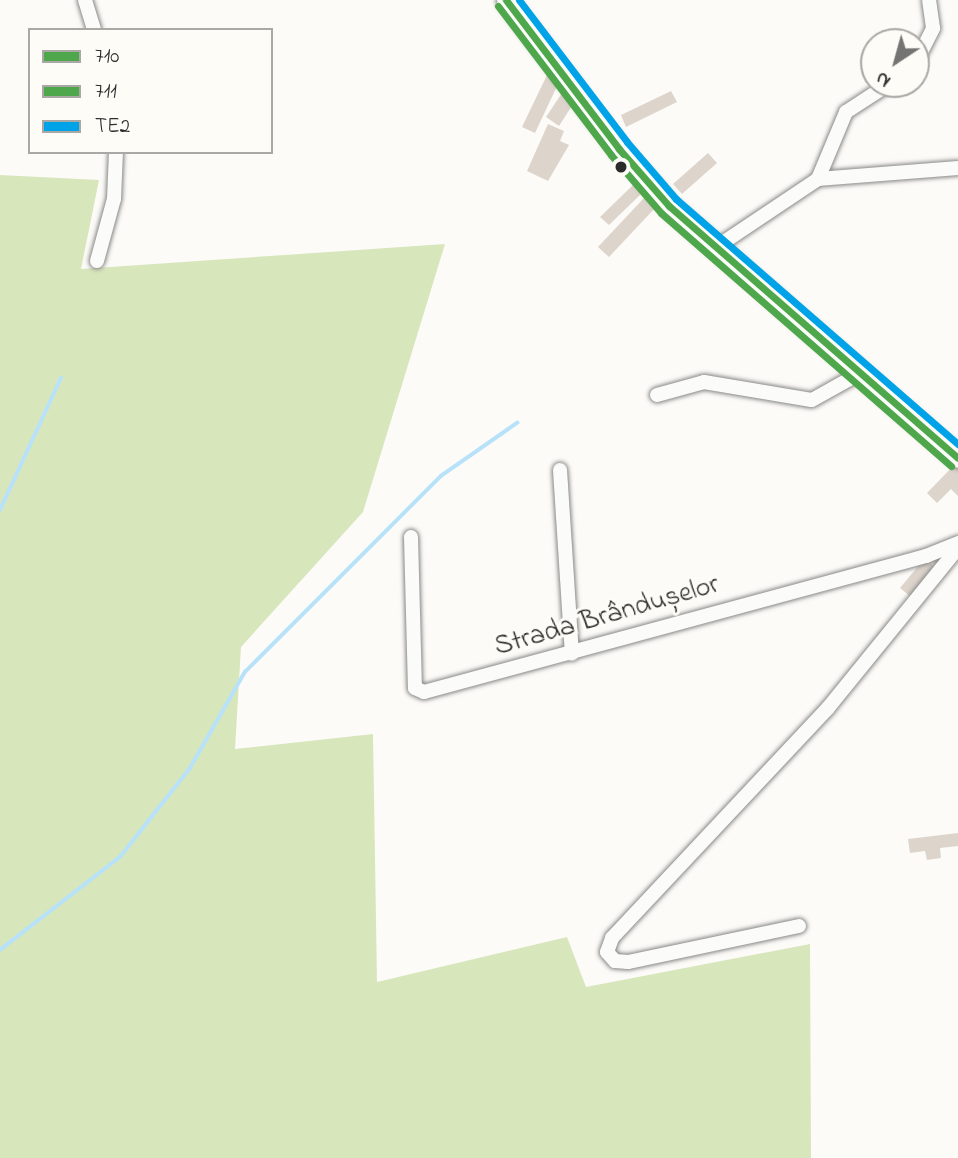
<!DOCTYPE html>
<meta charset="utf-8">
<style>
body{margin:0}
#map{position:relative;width:958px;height:1158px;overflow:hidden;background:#fcfbf8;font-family:"Indie Flower",sans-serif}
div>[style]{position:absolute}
.green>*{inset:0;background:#d8e6bc}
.stream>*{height:3.5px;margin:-1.75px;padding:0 1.75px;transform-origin:1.75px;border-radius:1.75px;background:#b7e2f9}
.building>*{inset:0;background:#ddd4cc}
.roads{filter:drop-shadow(0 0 2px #898987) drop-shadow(0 0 2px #898987)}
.minor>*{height:14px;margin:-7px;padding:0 7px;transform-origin:7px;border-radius:7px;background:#fbfbf9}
.secondary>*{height:19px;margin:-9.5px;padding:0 9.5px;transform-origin:9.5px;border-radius:9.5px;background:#fbfbf9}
.bus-1>*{height:7px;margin:-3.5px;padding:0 3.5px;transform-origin:3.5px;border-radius:3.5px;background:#4ea74b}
.bus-2>*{height:7px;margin:-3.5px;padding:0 3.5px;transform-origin:3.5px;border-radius:3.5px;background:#4ea74b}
.bus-3>*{height:7px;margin:-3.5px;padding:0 3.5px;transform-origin:3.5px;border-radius:3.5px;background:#00a3e8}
.dots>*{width:19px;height:19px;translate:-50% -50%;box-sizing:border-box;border:4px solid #fdfcf7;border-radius:50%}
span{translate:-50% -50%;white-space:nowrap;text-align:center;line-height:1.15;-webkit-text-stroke:6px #fdfcf7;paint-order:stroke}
.street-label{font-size:28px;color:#2b2b2b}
.legend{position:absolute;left:28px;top:28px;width:245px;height:126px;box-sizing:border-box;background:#fdfcf7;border:2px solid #a9a8a5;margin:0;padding:9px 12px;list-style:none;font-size:21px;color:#2b2b2b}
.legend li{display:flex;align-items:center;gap:14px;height:35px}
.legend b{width:35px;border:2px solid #a9a8a5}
.north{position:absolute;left:860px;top:28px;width:70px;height:70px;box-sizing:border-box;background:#fdfcf7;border:2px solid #a9a8a5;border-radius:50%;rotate:216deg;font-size:19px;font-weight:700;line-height:28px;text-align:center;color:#2b2b2b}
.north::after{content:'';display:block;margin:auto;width:24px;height:32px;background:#747473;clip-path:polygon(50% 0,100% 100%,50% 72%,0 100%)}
</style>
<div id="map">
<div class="green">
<div style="clip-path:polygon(0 175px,99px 180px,81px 269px,445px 244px,363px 512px,241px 647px,235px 749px,373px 734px,377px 982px,567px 937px,586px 987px,810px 944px,811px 1158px,0 1158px)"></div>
</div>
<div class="stream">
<div style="left:0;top:510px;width:145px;rotate:-65.2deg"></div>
<div style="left:0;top:950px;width:152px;rotate:-37.8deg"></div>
<div style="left:120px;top:857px;width:113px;rotate:-51.8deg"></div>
<div style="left:190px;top:768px;width:111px;rotate:-60.2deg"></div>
<div style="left:245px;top:672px;width:277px;rotate:-45deg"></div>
<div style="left:441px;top:476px;width:93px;rotate:-34.9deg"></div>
</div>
<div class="building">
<div style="clip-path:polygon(547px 75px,559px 82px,535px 133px,522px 127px)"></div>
<div style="clip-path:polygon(671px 91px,677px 102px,626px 127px,621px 115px)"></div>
<div style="clip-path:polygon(562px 93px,575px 101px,559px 126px,546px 117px)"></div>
<div style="clip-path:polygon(548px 124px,564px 131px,560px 141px,569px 145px,548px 181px,527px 171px)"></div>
<div style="clip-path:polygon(708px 153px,717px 163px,682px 194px,673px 184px)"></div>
<div style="clip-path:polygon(633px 185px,642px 193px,609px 225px,600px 217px)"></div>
<div style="clip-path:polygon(644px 198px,655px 208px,609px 257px,598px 247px)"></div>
<div style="clip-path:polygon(958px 461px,958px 496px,951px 489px,937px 503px,927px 493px)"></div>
<div style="clip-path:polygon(924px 559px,934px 566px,910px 596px,900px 588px)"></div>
<div style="clip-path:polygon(958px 833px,958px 846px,940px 848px,941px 858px,927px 860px,925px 851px,910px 853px,908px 839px)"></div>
</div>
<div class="roads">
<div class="minor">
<div style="left:85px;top:0;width:31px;rotate:73deg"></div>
<div style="left:916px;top:62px;width:38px;rotate:-63deg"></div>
<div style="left:933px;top:28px;width:28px;rotate:-98deg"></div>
<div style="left:818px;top:179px;width:140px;rotate:-4.5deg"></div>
<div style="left:715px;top:248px;width:124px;rotate:-33.8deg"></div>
<div style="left:818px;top:179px;width:73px;rotate:-67.3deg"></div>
<div style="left:846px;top:112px;width:51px;rotate:-33.1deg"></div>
<div style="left:97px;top:261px;width:64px;rotate:-74.7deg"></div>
<div style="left:114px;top:199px;width:47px;rotate:-87.6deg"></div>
<div style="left:657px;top:395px;width:49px;rotate:-15.5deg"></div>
<div style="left:704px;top:382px;width:109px;rotate:9.5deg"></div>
<div style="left:812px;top:400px;width:51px;rotate:-29.1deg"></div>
<div style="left:560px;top:470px;width:184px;rotate:86.3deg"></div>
<div style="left:411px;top:537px;width:151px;rotate:88.5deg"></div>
<div style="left:415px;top:688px;width:10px;rotate:24deg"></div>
<div style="left:424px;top:692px;width:520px;rotate:-15.16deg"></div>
<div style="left:926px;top:556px;width:35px;rotate:-22deg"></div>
<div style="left:799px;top:926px;width:175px;rotate:168.1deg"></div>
<div style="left:628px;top:962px;width:13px;rotate:-176deg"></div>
<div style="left:615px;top:961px;width:12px;rotate:-132deg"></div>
<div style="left:607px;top:952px;width:15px;rotate:-70deg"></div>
<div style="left:612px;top:938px;width:316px;rotate:-46.8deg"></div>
<div style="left:828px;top:708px;width:206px;rotate:-50.9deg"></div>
</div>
<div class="secondary">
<div style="left:506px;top:0;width:187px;rotate:52.8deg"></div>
<div style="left:619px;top:149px;width:76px;rotate:48.7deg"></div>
<div style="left:669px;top:206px;width:383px;rotate:41.1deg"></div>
</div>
</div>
<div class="bus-1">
<div style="left:506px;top:0;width:187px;rotate:52.8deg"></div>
<div style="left:619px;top:149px;width:76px;rotate:48.7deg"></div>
<div style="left:669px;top:206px;width:383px;rotate:41.1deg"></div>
</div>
<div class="bus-2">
<div style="left:498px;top:6px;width:187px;rotate:52.8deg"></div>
<div style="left:611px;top:155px;width:77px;rotate:49.2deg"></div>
<div style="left:661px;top:213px;width:385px;rotate:41.1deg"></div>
</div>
<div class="bus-3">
<div style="left:519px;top:0;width:178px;rotate:52.7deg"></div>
<div style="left:627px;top:142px;width:75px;rotate:49.3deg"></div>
<div style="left:676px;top:199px;width:374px;rotate:41deg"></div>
</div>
<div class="dots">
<div style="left:621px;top:167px;background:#2b2b2b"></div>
</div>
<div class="street-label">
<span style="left:607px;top:617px;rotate:-16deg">Strada Brândușelor</span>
</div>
<ul class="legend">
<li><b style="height:9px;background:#4ea74b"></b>710</li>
<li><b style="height:9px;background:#4ea74b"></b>711</li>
<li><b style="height:9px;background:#00a3e8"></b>TE2</li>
</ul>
<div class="north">N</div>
</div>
